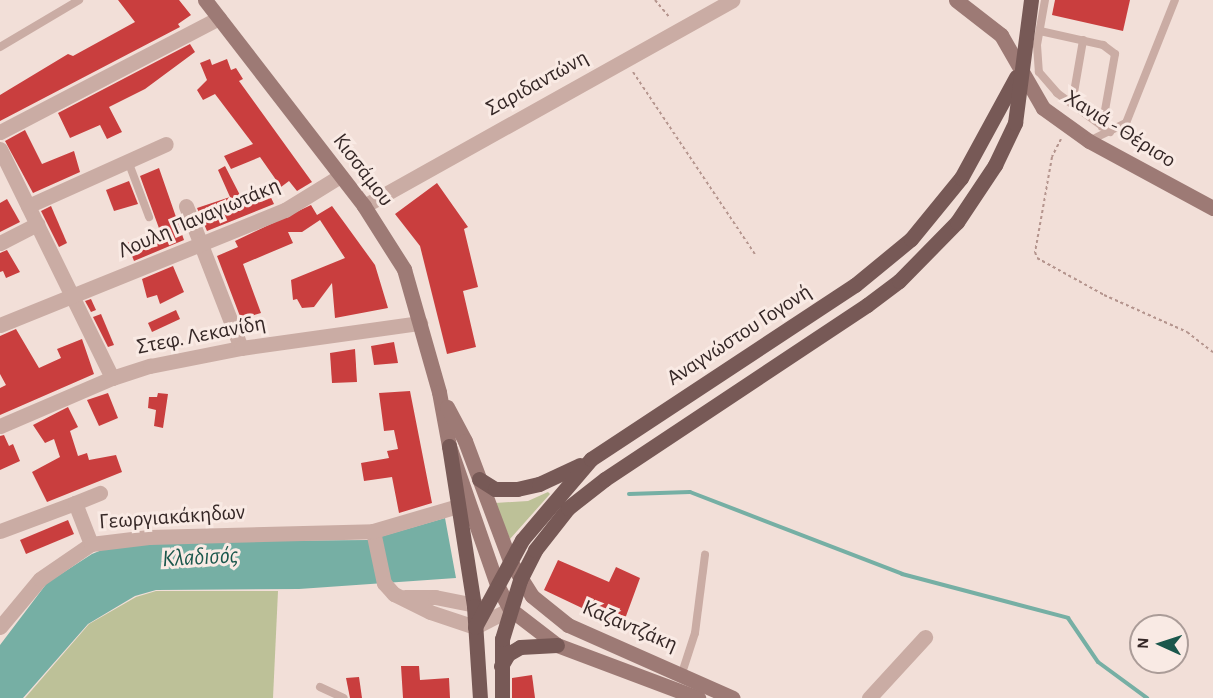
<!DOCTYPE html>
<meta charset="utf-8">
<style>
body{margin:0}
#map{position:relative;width:1213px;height:698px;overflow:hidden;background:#f2dfd8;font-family:"Alegreya Sans",sans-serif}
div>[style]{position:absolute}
.green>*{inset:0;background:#bdc198}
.water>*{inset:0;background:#76afa4}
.stream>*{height:4px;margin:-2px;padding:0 2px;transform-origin:2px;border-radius:2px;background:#76afa4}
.building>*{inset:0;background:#c93e3e}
.path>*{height:2px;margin-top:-1px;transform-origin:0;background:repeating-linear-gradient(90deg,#b5958e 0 3px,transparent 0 6px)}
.service>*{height:8px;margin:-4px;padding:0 4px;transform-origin:4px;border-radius:4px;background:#caaca4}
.minor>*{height:15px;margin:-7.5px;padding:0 7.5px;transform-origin:7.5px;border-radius:7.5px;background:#caaca4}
.tertiary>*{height:15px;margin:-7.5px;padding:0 7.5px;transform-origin:7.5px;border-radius:7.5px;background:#caaca4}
.secondary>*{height:15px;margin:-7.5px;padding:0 7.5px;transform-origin:7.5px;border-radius:7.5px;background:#9d7a75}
.primary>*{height:15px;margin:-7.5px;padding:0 7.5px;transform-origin:7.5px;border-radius:7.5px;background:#775956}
span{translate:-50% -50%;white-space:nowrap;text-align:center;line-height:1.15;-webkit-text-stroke:6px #f9eae4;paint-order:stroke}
.street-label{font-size:22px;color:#352726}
.water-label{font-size:24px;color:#1a574c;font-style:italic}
.north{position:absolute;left:1129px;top:614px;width:60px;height:60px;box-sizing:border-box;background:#f9eae4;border:2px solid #ab9c98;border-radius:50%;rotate:273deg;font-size:16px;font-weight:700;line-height:24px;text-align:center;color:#352726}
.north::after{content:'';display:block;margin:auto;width:21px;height:27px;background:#1a574c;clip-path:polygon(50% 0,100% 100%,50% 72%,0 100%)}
</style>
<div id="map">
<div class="green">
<div style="clip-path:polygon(548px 492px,550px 494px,510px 539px,495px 503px,528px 501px)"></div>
<div style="clip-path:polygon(156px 591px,278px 591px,273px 698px,25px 698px,89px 624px,136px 597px)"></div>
</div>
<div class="water">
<div style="clip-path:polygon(445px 518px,456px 578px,299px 589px,156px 590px,135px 596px,88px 624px,23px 698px,0 698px,0 645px,47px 583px,92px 554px,114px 545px,143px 542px,369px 540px)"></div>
</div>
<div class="stream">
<div style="left:629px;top:494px;width:61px;rotate:-1.9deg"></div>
<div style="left:690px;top:492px;width:227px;rotate:21.1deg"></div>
<div style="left:902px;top:574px;width:172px;rotate:14.8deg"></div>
<div style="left:1068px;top:618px;width:53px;rotate:55.7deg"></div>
<div style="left:1098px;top:662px;width:61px;rotate:36.3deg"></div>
</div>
<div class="building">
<div style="clip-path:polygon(118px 0,179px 0,191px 15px,178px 24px,180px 27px,0 121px,0 95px,68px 54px,73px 56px,135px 22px)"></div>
<div style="clip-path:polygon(1055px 0,1130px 0,1123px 31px,1052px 15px)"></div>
<div style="clip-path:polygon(190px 44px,195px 52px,145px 89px,109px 107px,122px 132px,107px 139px,100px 125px,70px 138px,58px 113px)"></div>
<div style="clip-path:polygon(210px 59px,212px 65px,227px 59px,231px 70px,236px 68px,243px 79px,239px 81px,312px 182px,297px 191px,289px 181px,281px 187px,260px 157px,231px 169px,224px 156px,253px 144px,215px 94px,203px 100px,197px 90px,207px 80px,200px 63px)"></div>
<div style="clip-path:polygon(25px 130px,42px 164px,74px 151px,80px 172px,33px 193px,5px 141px)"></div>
<div style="clip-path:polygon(225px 166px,243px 201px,267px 189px,274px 204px,207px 231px,197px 208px,230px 197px,218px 170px)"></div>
<div style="clip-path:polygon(159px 168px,184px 240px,134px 261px,127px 243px,160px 231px,140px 176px)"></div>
<div style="clip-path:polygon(129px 181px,138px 204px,114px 211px,106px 190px)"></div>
<div style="clip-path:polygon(437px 183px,468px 227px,464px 229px,478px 287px,463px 291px,476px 347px,447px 354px,420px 246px,395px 214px)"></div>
<div style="clip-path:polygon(7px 199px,20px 222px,0 232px,0 203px)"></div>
<div style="clip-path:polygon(311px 205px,317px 215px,332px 206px,346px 225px,375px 265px,388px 308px,335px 318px,332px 283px,314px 307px,302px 308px,297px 299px,293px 300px,291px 280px,345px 258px,320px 220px,302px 232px,288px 232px,293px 243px,243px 264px,261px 313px,241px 319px,217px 256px,238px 247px,235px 241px)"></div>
<div style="clip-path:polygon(51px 206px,67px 243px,59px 247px,41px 211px)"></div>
<div style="clip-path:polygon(7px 250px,20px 272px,6px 278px,3px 271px,0 272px,0 253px)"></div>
<div style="clip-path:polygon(173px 266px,184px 292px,160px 304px,157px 295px,147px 298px,142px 279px)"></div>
<div style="clip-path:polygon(91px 299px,96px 310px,91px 312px,85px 301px)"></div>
<div style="clip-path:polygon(176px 310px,180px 319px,152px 332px,148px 323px)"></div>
<div style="clip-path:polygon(101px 314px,114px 345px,108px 347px,93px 317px)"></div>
<div style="clip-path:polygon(16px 329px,39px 368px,61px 358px,57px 349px,82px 339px,94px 374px,0 415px,0 388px,6px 385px,0 374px,0 336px)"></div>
<div style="clip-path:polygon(394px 342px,398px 363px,374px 365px,371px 346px)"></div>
<div style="clip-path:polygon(355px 349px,357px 382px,332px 383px,330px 353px)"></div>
<div style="clip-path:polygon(410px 391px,432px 503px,399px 513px,392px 477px,364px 481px,361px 463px,389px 458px,387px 451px,398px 449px,394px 430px,384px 431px,379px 393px)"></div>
<div style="clip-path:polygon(108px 393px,118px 418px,99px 426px,87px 400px)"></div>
<div style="clip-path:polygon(158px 393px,168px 394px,163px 428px,154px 426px,156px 410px,148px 408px,149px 397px,157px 397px)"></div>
<div style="clip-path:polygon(68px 407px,78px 427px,70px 431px,78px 456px,87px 453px,89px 460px,116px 455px,122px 472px,47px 502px,32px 472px,60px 457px,54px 439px,45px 443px,33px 425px)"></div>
<div style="clip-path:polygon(4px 435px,9px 446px,13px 444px,20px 461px,0 470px,0 436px)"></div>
<div style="clip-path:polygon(68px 520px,74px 534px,26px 554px,20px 540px)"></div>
<div style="clip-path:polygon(558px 560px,609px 582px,616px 567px,640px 578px,622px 627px,544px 590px)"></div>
<div style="clip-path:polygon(401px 666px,419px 666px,420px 680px,449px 678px,450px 698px,403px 698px)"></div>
<div style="clip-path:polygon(532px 675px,535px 698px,512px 698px,512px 678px)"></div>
<div style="clip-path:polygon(359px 677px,362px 698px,350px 698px,346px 678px)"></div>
</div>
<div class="path">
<div style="left:655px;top:0;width:23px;rotate:50deg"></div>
<div style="left:633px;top:72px;width:219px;rotate:56.2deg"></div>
<div style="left:1061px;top:139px;width:20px;rotate:117deg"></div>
<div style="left:1052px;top:157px;width:97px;rotate:100.1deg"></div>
<div style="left:1035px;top:252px;width:6px;rotate:72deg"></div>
<div style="left:1037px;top:258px;width:77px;rotate:28.9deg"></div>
<div style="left:1104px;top:295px;width:91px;rotate:24deg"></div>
<div style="left:1187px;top:332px;width:33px;rotate:38deg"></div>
</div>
<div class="service">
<div style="left:1045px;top:0;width:46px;rotate:100.1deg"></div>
<div style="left:1037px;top:45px;width:27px;rotate:86deg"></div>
<div style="left:1039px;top:72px;width:28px;rotate:49deg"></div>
<div style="left:1057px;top:93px;width:66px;rotate:36.3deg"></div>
<div style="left:1040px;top:31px;width:65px;rotate:12.5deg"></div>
<div style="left:1103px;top:45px;width:15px;rotate:37deg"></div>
<div style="left:1115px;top:54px;width:74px;rotate:100.1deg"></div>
<div style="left:0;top:47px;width:92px;rotate:-30.7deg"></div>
<div style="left:1072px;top:104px;width:65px;rotate:-80.2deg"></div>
<div style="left:1091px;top:140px;width:39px;rotate:-26deg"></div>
<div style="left:1126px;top:123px;width:132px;rotate:-68.3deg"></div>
<div style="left:128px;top:161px;width:60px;rotate:69.4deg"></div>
<div style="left:682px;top:673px;width:42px;rotate:-72deg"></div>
<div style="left:695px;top:633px;width:79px;rotate:-82.7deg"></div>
<div style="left:320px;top:687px;width:26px;rotate:25deg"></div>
</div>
<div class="minor">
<div style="left:0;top:132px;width:247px;rotate:-27.5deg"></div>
<div style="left:0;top:149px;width:255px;rotate:63.9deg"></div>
<div style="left:28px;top:206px;width:151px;rotate:-24.2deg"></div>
<div style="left:186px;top:206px;width:152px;rotate:68.8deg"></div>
<div style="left:364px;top:206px;width:422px;rotate:-29.2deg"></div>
<div style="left:0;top:243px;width:42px;rotate:-27.2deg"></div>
<div style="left:0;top:325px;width:307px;rotate:-22deg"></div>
<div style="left:285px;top:210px;width:65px;rotate:-31.7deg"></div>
<div style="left:0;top:426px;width:122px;rotate:-23.2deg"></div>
<div style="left:112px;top:378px;width:40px;rotate:-18deg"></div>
<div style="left:150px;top:366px;width:93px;rotate:-11.2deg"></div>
<div style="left:241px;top:348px;width:181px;rotate:-8deg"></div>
<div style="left:75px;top:503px;width:27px;rotate:-22deg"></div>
<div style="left:0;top:531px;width:80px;rotate:-20.5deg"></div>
<div style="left:75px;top:503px;width:44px;rotate:68.7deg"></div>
<div style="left:869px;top:698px;width:83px;rotate:-47.4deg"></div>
</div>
<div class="tertiary">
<div style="left:373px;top:531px;width:53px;rotate:78.1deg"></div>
<div style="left:384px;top:583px;width:15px;rotate:48deg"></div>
<div style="left:394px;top:594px;width:40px;rotate:26.6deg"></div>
<div style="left:430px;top:612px;width:47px;rotate:18.4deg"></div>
<div style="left:475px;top:627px;width:39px;rotate:-27deg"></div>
<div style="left:405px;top:597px;width:30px"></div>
<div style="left:435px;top:597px;width:51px;rotate:11.3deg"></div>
<div style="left:0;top:627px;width:62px;rotate:-50.2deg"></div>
<div style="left:40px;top:579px;width:62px;rotate:-34.5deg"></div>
<div style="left:91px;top:544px;width:58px;rotate:-6.9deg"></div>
<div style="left:149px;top:537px;width:224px;rotate:-1.5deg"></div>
<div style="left:373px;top:531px;width:89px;rotate:-16.4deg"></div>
</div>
<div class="secondary">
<div style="left:205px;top:0;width:260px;rotate:52.3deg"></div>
<div style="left:364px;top:206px;width:75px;rotate:57.6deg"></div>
<div style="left:404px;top:269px;width:128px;rotate:74.1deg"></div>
<div style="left:439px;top:392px;width:55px;rotate:79.5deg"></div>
<div style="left:449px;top:446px;width:147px;rotate:70.9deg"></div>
<div style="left:497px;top:585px;width:27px;rotate:62deg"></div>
<div style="left:510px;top:609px;width:59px;rotate:37.5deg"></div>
<div style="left:557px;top:645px;width:151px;rotate:20.6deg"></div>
<div style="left:956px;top:0;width:57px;rotate:37.9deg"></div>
<div style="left:1001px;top:35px;width:84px;rotate:60.1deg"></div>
<div style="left:1043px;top:108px;width:57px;rotate:35.7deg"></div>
<div style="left:1089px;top:141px;width:141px;rotate:28.4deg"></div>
<div style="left:447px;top:407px;width:38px;rotate:62deg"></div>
<div style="left:465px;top:441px;width:128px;rotate:69.4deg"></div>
<div style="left:510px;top:561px;width:41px;rotate:57.8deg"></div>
<div style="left:532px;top:596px;width:46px;rotate:38.9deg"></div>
<div style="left:568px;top:625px;width:180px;rotate:23.9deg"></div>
</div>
<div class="primary">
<div style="left:449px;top:446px;width:162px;rotate:81.1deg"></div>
<div style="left:474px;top:606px;width:92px;rotate:86.3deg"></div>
<div style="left:479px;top:479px;width:19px;rotate:32deg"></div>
<div style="left:495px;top:489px;width:22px"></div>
<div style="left:517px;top:489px;width:23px;rotate:-13deg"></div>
<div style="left:539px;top:484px;width:45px;rotate:-24.9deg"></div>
<div style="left:475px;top:627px;width:99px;rotate:-61.6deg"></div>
<div style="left:522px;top:540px;width:106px;rotate:-49.6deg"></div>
<div style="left:591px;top:459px;width:316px;rotate:-33.4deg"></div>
<div style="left:855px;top:285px;width:72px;rotate:-39.4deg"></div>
<div style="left:911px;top:239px;width:79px;rotate:-50.7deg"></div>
<div style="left:961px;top:178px;width:115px;rotate:-61.4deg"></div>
<div style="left:501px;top:666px;width:14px;rotate:-60deg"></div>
<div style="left:508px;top:654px;width:14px;rotate:-30deg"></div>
<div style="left:520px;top:647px;width:37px;rotate:-3deg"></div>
<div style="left:502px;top:698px;width:59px;rotate:-90deg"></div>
<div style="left:502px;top:639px;width:62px;rotate:-73deg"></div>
<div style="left:520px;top:580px;width:34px;rotate:-63deg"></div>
<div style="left:535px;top:550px;width:53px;rotate:-51.8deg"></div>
<div style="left:568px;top:508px;width:47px;rotate:-38.1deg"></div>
<div style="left:605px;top:479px;width:315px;rotate:-33.6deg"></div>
<div style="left:867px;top:305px;width:40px;rotate:-37deg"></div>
<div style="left:899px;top:281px;width:83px;rotate:-45.5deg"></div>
<div style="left:957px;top:222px;width:69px;rotate:-56.3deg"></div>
<div style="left:995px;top:165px;width:47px;rotate:-64.5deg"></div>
<div style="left:1015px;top:123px;width:124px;rotate:-82.6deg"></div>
</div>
<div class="street-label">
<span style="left:537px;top:83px;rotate:-29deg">Σαριδαντώνη</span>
<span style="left:1120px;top:129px;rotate:32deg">Χανιά - Θέρισο</span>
<span style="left:363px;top:170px;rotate:53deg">Κισσάμου</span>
<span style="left:199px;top:218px;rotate:-23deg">Λουλη Παναγιωτάκη</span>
<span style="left:201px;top:335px;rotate:-11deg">Στεφ. Λεκανίδη</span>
<span style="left:739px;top:335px;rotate:-33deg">Αναγνώστου Γογονή</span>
<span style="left:172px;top:517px;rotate:-4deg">Γεωργιακάκηδων</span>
<span style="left:630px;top:626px;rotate:23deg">Καζαντζάκη</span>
</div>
<div class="water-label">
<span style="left:200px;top:558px;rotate:-3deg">Κλαδισός</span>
</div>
<div class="north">N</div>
</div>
